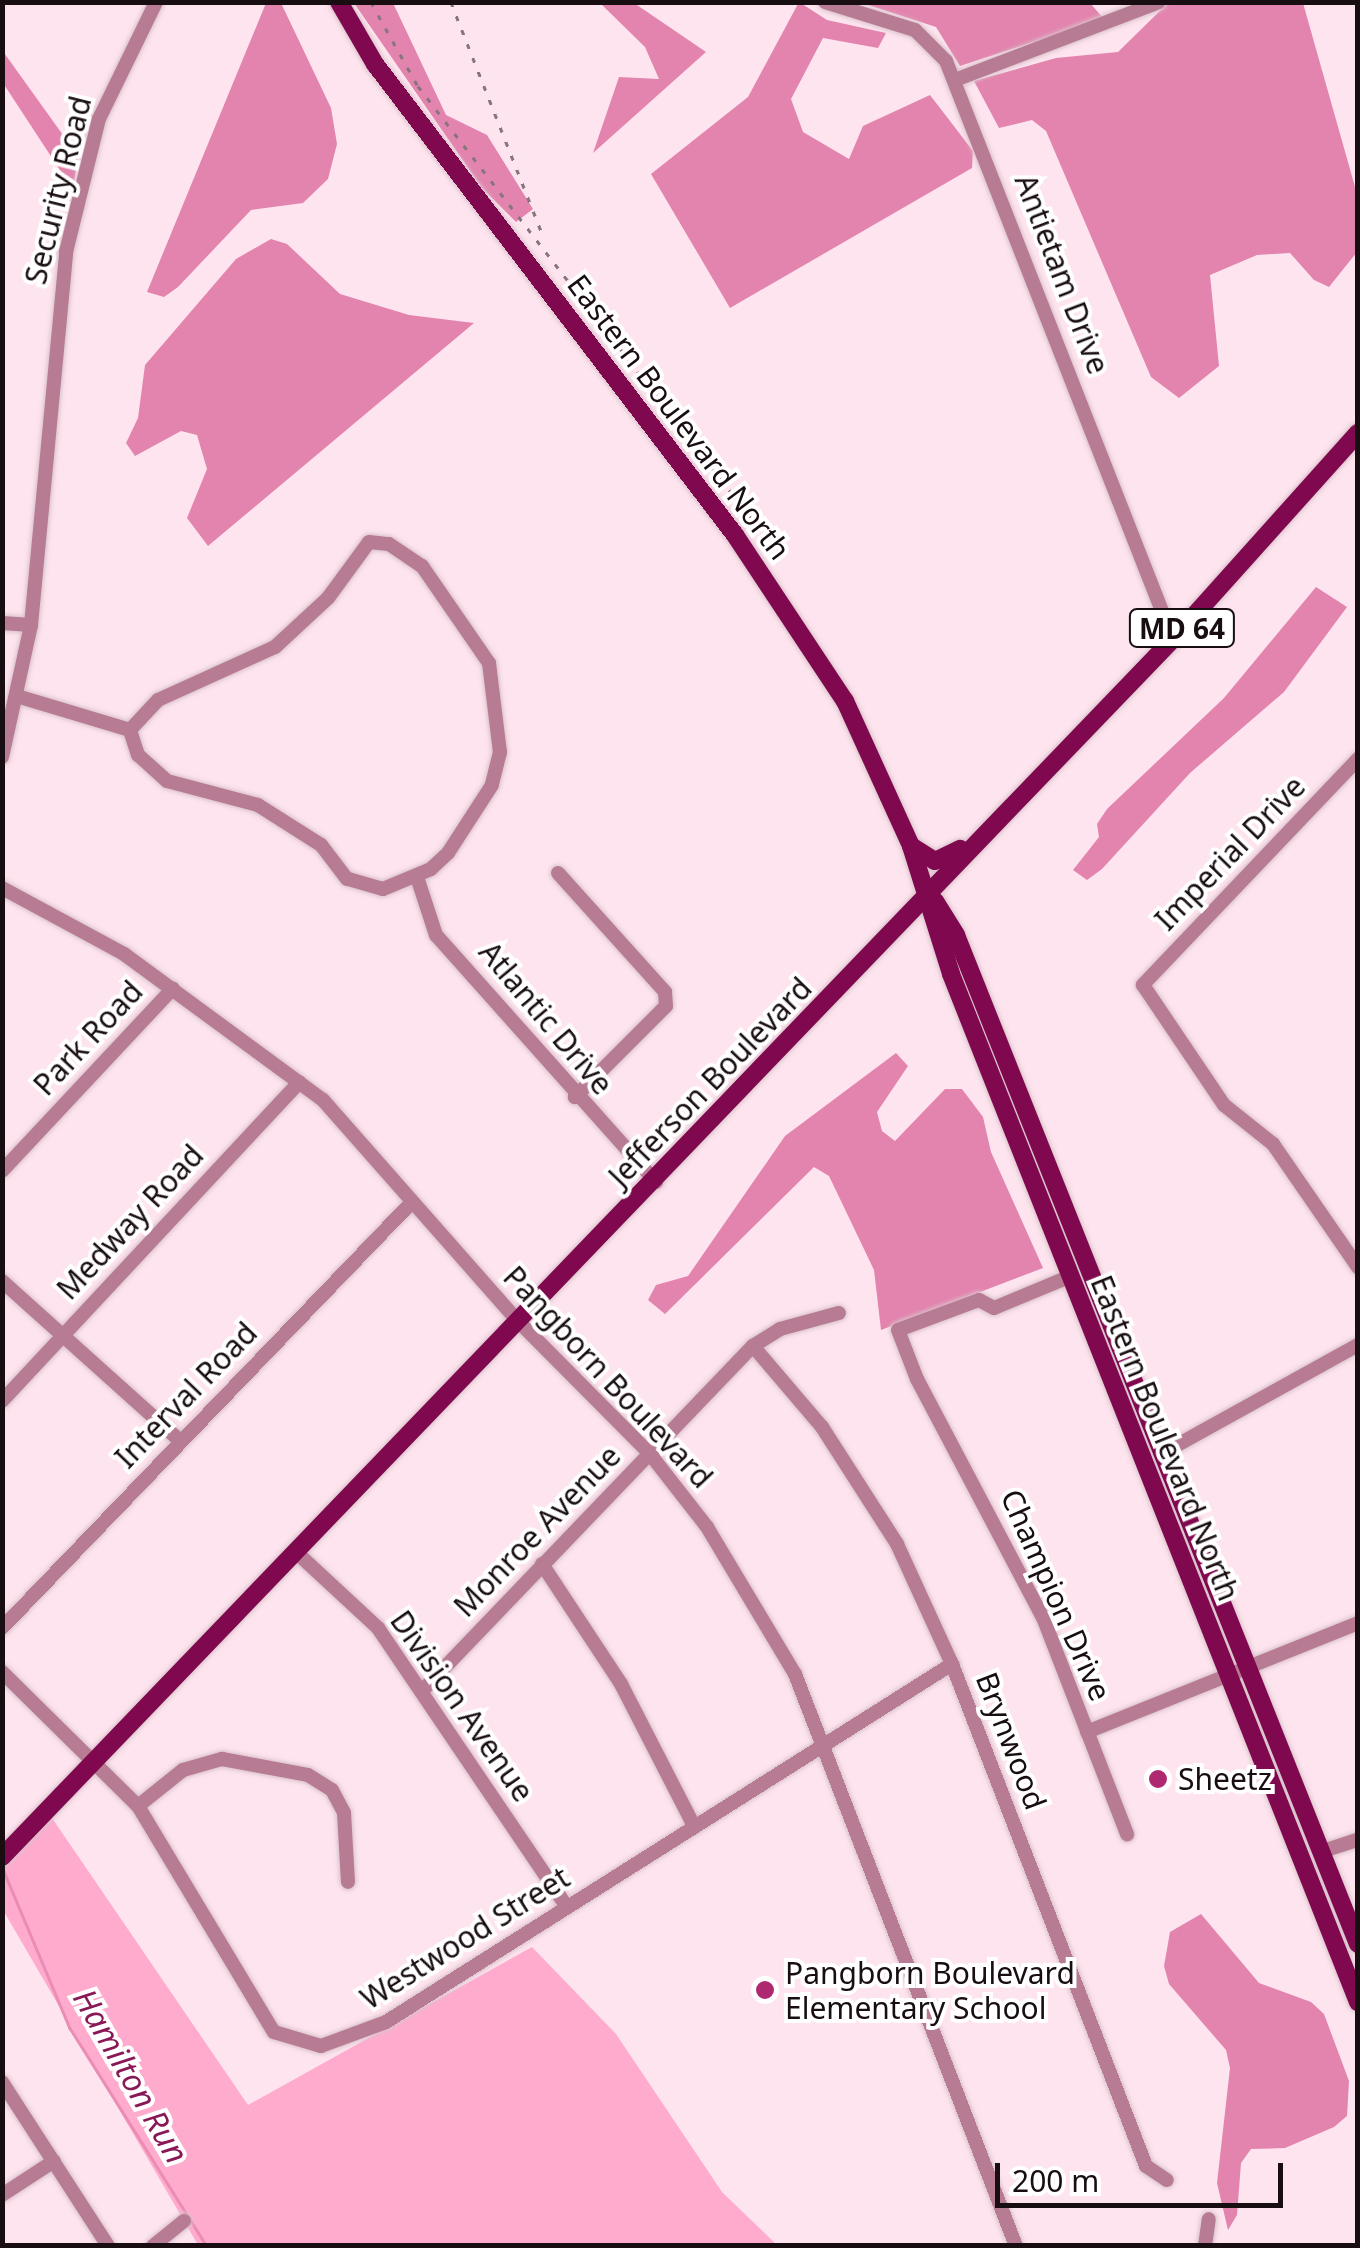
<!DOCTYPE html>
<style>
body{margin:0}
#map{position:relative;width:1360px;height:2248px;overflow:hidden;background:#fee4ee;font-family:"Noto Sans",sans-serif}
div>[style]{position:absolute}
.green>*{inset:0;background:#ffabce}
.forest>*{inset:0;background:#e384ae}
.stream>*{height:2.5px;margin:-1.25px;padding:0 1.25px;transform-origin:1.25px;border-radius:1.25px;background:#eb8cb5}
.roads{filter:drop-shadow(0 0 2px #d9c2cb) drop-shadow(0 0 2px #d9c2cb)}
.minor>*{height:14px;margin:-7px;padding:0 7px;transform-origin:7px;border-radius:7px;background:#b87b94}
.major>*{height:18px;margin:-9px;padding:0 9px;transform-origin:9px;border-radius:9px;background:#7f084e}
.rail>*{height:2.5px;margin-top:-1.25px;transform-origin:0;background:repeating-linear-gradient(90deg,#87757c 0 5px,transparent 0 15px)}
.dots>*{width:28px;height:28px;translate:-50% -50%;box-sizing:border-box;border:5px solid #fff;border-radius:50%}
span{translate:-50% -50%;white-space:nowrap;text-align:center;line-height:1.15;-webkit-text-stroke:8px #fff;paint-order:stroke}
.shield-label span{padding:2px 8px;background:#fff;border:2px solid;border-radius:8px;-webkit-text-stroke-width:0}
.shield-label{font-size:28px;color:#180e12;font-weight:700}
.street-label{font-size:30px;color:#180e12}
.poi-label{font-size:30px;color:#180e12}
.left{translate:0 -50%;text-align:left}
.water-label{font-size:32px;color:#891956;font-style:italic}
.frame{position:absolute;inset:0;border:5px solid #180e12;pointer-events:none}
.scale{position:absolute;left:995px;top:2163px;width:288px;height:45px;box-sizing:border-box;border:5px solid #180e12;border-top:0;padding-left:12px;font-size:30px;line-height:35px;white-space:nowrap;color:#180e12;-webkit-text-stroke:8px #fff;paint-order:stroke}
</style>
<div id="map">
<div class="green">
<div style="clip-path:polygon(52px 1818px,248px 2105px,532px 1947px,616px 2034px,722px 2192px,777px 2245px,198px 2245px,3px 1910px,2px 1869px)"></div>
</div>
<div class="forest">
<div style="clip-path:polygon(799px 2px,827px 20px,886px 33px,878px 48px,823px 38px,791px 99px,803px 132px,849px 159px,863px 126px,930px 95px,973px 151px,972px 168px,730px 308px,651px 174px,748px 97px)"></div>
<div style="clip-path:polygon(266px 3px,281px 3px,331px 108px,337px 144px,328px 179px,303px 203px,251px 210px,178px 287px,164px 297px,147px 292px)"></div>
<div style="clip-path:polygon(354px 3px,393px 3px,446px 115px,487px 135px,533px 209px,516px 222px,482px 188px)"></div>
<div style="clip-path:polygon(600px 3px,634px 3px,706px 52px,593px 153px,619px 77px,659px 79px,645px 47px)"></div>
<div style="clip-path:polygon(862px 3px,1090px 3px,1104px 19px,960px 66px,936px 27px)"></div>
<div style="clip-path:polygon(1168px 3px,1303px 3px,1357px 194px,1357px 252px,1329px 287px,1314px 280px,1290px 253px,1257px 255px,1210px 275px,1219px 366px,1179px 398px,1151px 377px,1046px 131px,1032px 120px,999px 128px,974px 81px,1056px 58px,1118px 52px)"></div>
<div style="clip-path:polygon(2px 50px,78px 156px,73px 190px,3px 83px)"></div>
<div style="clip-path:polygon(271px 239px,287px 244px,340px 294px,409px 315px,474px 323px,208px 546px,187px 518px,207px 469px,197px 435px,181px 431px,135px 456px,126px 443px,138px 418px,145px 365px,236px 259px)"></div>
<div style="clip-path:polygon(1316px 587px,1347px 607px,1284px 692px,1190px 773px,1102px 869px,1087px 880px,1073px 870px,1099px 837px,1097px 824px,1107px 809px,1224px 698px)"></div>
<div style="clip-path:polygon(896px 1053px,908px 1066px,877px 1112px,882px 1131px,895px 1141px,945px 1089px,962px 1089px,983px 1117px,991px 1152px,1043px 1268px,881px 1330px,874px 1270px,829px 1176px,814px 1167px,665px 1314px,648px 1300px,656px 1285px,688px 1276px,785px 1136px)"></div>
<div style="clip-path:polygon(1201px 1914px,1259px 1983px,1311px 2002px,1324px 2014px,1349px 2081px,1347px 2116px,1334px 2127px,1285px 2148px,1251px 2149px,1241px 2163px,1237px 2215px,1228px 2230px,1217px 2183px,1230px 2068px,1226px 2050px,1169px 1984px,1164px 1966px,1170px 1932px)"></div>
</div>
<div class="stream">
<div style="left:3px;top:1869px;width:173px;rotate:67.2deg"></div>
<div style="left:70px;top:2028px;width:257px;rotate:57.9deg"></div>
</div>
<div class="roads">
<div class="minor">
<div style="left:825px;top:2px;width:94px;rotate:17.3deg"></div>
<div style="left:915px;top:30px;width:44px;rotate:45deg"></div>
<div style="left:946px;top:61px;width:621px;rotate:68.56deg"></div>
<div style="left:955px;top:80px;width:218px;rotate:-20.9deg"></div>
<div style="left:369px;top:542px;width:20px;rotate:6deg"></div>
<div style="left:389px;top:544px;width:40px;rotate:34deg"></div>
<div style="left:422px;top:566px;width:118px;rotate:55.4deg"></div>
<div style="left:489px;top:663px;width:90px;rotate:83deg"></div>
<div style="left:500px;top:752px;width:34px;rotate:104deg"></div>
<div style="left:492px;top:785px;width:81px;rotate:122.9deg"></div>
<div style="left:448px;top:853px;width:23px;rotate:137deg"></div>
<div style="left:431px;top:869px;width:52px;rotate:157.4deg"></div>
<div style="left:383px;top:889px;width:37px;rotate:-164deg"></div>
<div style="left:347px;top:879px;width:43px;rotate:-127.4deg"></div>
<div style="left:321px;top:845px;width:75px;rotate:-147.6deg"></div>
<div style="left:258px;top:805px;width:94px;rotate:-165.2deg"></div>
<div style="left:167px;top:781px;width:39px;rotate:-138deg"></div>
<div style="left:138px;top:755px;width:26px;rotate:-108deg"></div>
<div style="left:130px;top:730px;width:41px;rotate:-47deg"></div>
<div style="left:158px;top:700px;width:128px;rotate:-24.4deg"></div>
<div style="left:275px;top:647px;width:72px;rotate:-42.8deg"></div>
<div style="left:328px;top:598px;width:69px;rotate:-53.8deg"></div>
<div style="left:2px;top:623px;width:29px;rotate:4deg"></div>
<div style="left:20px;top:697px;width:115px;rotate:16.7deg"></div>
<div style="left:2px;top:757px;width:135px;rotate:-77.6deg"></div>
<div style="left:31px;top:625px;width:375px;rotate:-84.6deg"></div>
<div style="left:66px;top:252px;width:137px;rotate:-76.1deg"></div>
<div style="left:99px;top:119px;width:130px;rotate:-64deg"></div>
<div style="left:1358px;top:759px;width:312px;rotate:133.6deg"></div>
<div style="left:1143px;top:985px;width:145px;rotate:56deg"></div>
<div style="left:1224px;top:1105px;width:63px;rotate:38.5deg"></div>
<div style="left:1273px;top:1144px;width:150px;rotate:55.4deg"></div>
<div style="left:558px;top:873px;width:160px;rotate:48deg"></div>
<div style="left:665px;top:992px;width:14px;rotate:86deg"></div>
<div style="left:666px;top:1006px;width:129px;rotate:135deg"></div>
<div style="left:417px;top:877px;width:61px;rotate:71.9deg"></div>
<div style="left:436px;top:935px;width:331px;rotate:48.3deg"></div>
<div style="left:2px;top:888px;width:139px;rotate:28.4deg"></div>
<div style="left:124px;top:954px;width:247px;rotate:36.3deg"></div>
<div style="left:323px;top:1100px;width:295px;rotate:48.6deg"></div>
<div style="left:518px;top:1321px;width:187px;rotate:45.2deg"></div>
<div style="left:650px;top:1454px;width:93px;rotate:52deg"></div>
<div style="left:707px;top:1527px;width:171px;rotate:59.1deg"></div>
<div style="left:795px;top:1674px;width:613px;rotate:68.88deg"></div>
<div style="left:2px;top:1171px;width:250px;rotate:-46.9deg"></div>
<div style="left:1071px;top:1276px;width:83px;rotate:157.4deg"></div>
<div style="left:994px;top:1308px;width:17px;rotate:-152deg"></div>
<div style="left:979px;top:1300px;width:86px;rotate:159.7deg"></div>
<div style="left:898px;top:1330px;width:53px;rotate:68.8deg"></div>
<div style="left:917px;top:1379px;width:272px;rotate:62.2deg"></div>
<div style="left:1044px;top:1620px;width:230px;rotate:68.8deg"></div>
<div style="left:2px;top:1281px;width:238px;rotate:41.9deg"></div>
<div style="left:753px;top:1346px;width:106px;rotate:49.6deg"></div>
<div style="left:822px;top:1427px;width:139px;rotate:57.3deg"></div>
<div style="left:897px;top:1544px;width:132px;rotate:65.4deg"></div>
<div style="left:952px;top:1664px;width:538px;rotate:68.87deg"></div>
<div style="left:1146px;top:2166px;width:25px;rotate:34deg"></div>
<div style="left:2px;top:1401px;width:436px;rotate:-47deg"></div>
<div style="left:1161px;top:1454px;width:225px;rotate:-29deg"></div>
<div style="left:296px;top:1552px;width:112px;rotate:42.8deg"></div>
<div style="left:378px;top:1628px;width:336px;rotate:55.9deg"></div>
<div style="left:542px;top:1564px;width:144px;rotate:56.6deg"></div>
<div style="left:621px;top:1684px;width:160px;rotate:62.8deg"></div>
<div style="left:2px;top:1628px;width:591px;rotate:-46.1deg"></div>
<div style="left:2px;top:1672px;width:191px;rotate:44.6deg"></div>
<div style="left:138px;top:1806px;width:264px;rotate:59deg"></div>
<div style="left:274px;top:2032px;width:49px;rotate:16.6deg"></div>
<div style="left:321px;top:2046px;width:69px;rotate:-20.3deg"></div>
<div style="left:386px;top:2022px;width:670px;rotate:-32.31deg"></div>
<div style="left:422px;top:1691px;width:478px;rotate:-46.2deg"></div>
<div style="left:753px;top:1346px;width:32px;rotate:-32deg"></div>
<div style="left:780px;top:1329px;width:61px;rotate:-15.2deg"></div>
<div style="left:1087px;top:1732px;width:292px;rotate:-21.9deg"></div>
<div style="left:138px;top:1806px;width:58px;rotate:-38.7deg"></div>
<div style="left:183px;top:1770px;width:41px;rotate:-15.8deg"></div>
<div style="left:222px;top:1759px;width:87px;rotate:10.5deg"></div>
<div style="left:308px;top:1775px;width:28px;rotate:32deg"></div>
<div style="left:332px;top:1790px;width:26px;rotate:62deg"></div>
<div style="left:344px;top:1813px;width:69px;rotate:86.7deg"></div>
<div style="left:1320px;top:1852px;width:40px;rotate:-18deg"></div>
<div style="left:2px;top:2082px;width:195px;rotate:57.1deg"></div>
<div style="left:2px;top:2195px;width:62px;rotate:-33.2deg"></div>
<div style="left:153px;top:2246px;width:40px;rotate:-39deg"></div>
<div style="left:1205px;top:2246px;width:27px;rotate:-82deg"></div>
</div>
<div class="major">
<div style="left:339px;top:2px;width:72px;rotate:59.9deg"></div>
<div style="left:375px;top:64px;width:593px;rotate:52.61deg"></div>
<div style="left:735px;top:535px;width:199px;rotate:56.5deg"></div>
<div style="left:845px;top:701px;width:159px;rotate:65.5deg"></div>
<div style="left:911px;top:846px;width:134px;rotate:72.6deg"></div>
<div style="left:951px;top:974px;width:1106px;rotate:68.4deg"></div>
<div style="left:911px;top:846px;width:28px;rotate:32deg"></div>
<div style="left:935px;top:861px;width:28px;rotate:-26deg"></div>
<div style="left:935px;top:901px;width:40px;rotate:58deg"></div>
<div style="left:956px;top:935px;width:1086px;rotate:68.28deg"></div>
<div style="left:2px;top:1857px;width:1690px;rotate:-46.13deg"></div>
<div style="left:1173px;top:639px;width:277px;rotate:-48.1deg"></div>
</div>
</div>
<div class="rail">
<div style="left:371px;top:2px;width:96px;rotate:60.8deg"></div>
<div style="left:418px;top:86px;width:555px;rotate:52.39deg"></div>
<div style="left:451px;top:2px;width:251px;rotate:68.5deg"></div>
</div>
<div class="dots">
<div style="left:1158px;top:1779px;background:#ae2970"></div>
<div style="left:765px;top:1990px;background:#ae2970"></div>
</div>
<div class="shield-label">
<span style="left:1182px;top:628px">MD 64</span>
</div>
<div class="street-label">
<span style="left:58px;top:190px;rotate:-76deg">Security Road</span>
<span style="left:1062px;top:274px;rotate:69deg">Antietam Drive</span>
<span style="left:679px;top:417px;rotate:53deg">Eastern Boulevard North</span>
<span style="left:1230px;top:853px;rotate:-46deg">Imperial Drive</span>
<span style="left:546px;top:1018px;rotate:50deg">Atlantic Drive</span>
<span style="left:88px;top:1038px;rotate:-47deg">Park Road</span>
<span style="left:710px;top:1082px;rotate:-46deg">Jefferson Boulevard</span>
<span style="left:130px;top:1222px;rotate:-47deg">Medway Road</span>
<span style="left:608px;top:1377px;rotate:47deg">Pangborn Boulevard</span>
<span style="left:186px;top:1395px;rotate:-46deg">Interval Road</span>
<span style="left:1165px;top:1438px;rotate:68deg">Eastern Boulevard North</span>
<span style="left:537px;top:1531px;rotate:-46deg">Monroe Avenue</span>
<span style="left:1056px;top:1595px;rotate:66deg">Champion Drive</span>
<span style="left:462px;top:1706px;rotate:55deg">Division Avenue</span>
<span style="left:1011px;top:1741px;rotate:69deg">Brynwood</span>
<span style="left:465px;top:1938px;rotate:-32deg">Westwood Street</span>
</div>
<div class="poi-label">
<span class="left" style="left:1178px;top:1779px">Sheetz</span>
<span class="left" style="left:785px;top:1990px">Pangborn Boulevard<br>Elementary School</span>
</div>
<div class="water-label">
<span style="left:131px;top:2076px;rotate:60deg">Hamilton Run</span>
</div>
<div class="frame"></div>
<div class="scale">200 m</div>
</div>
